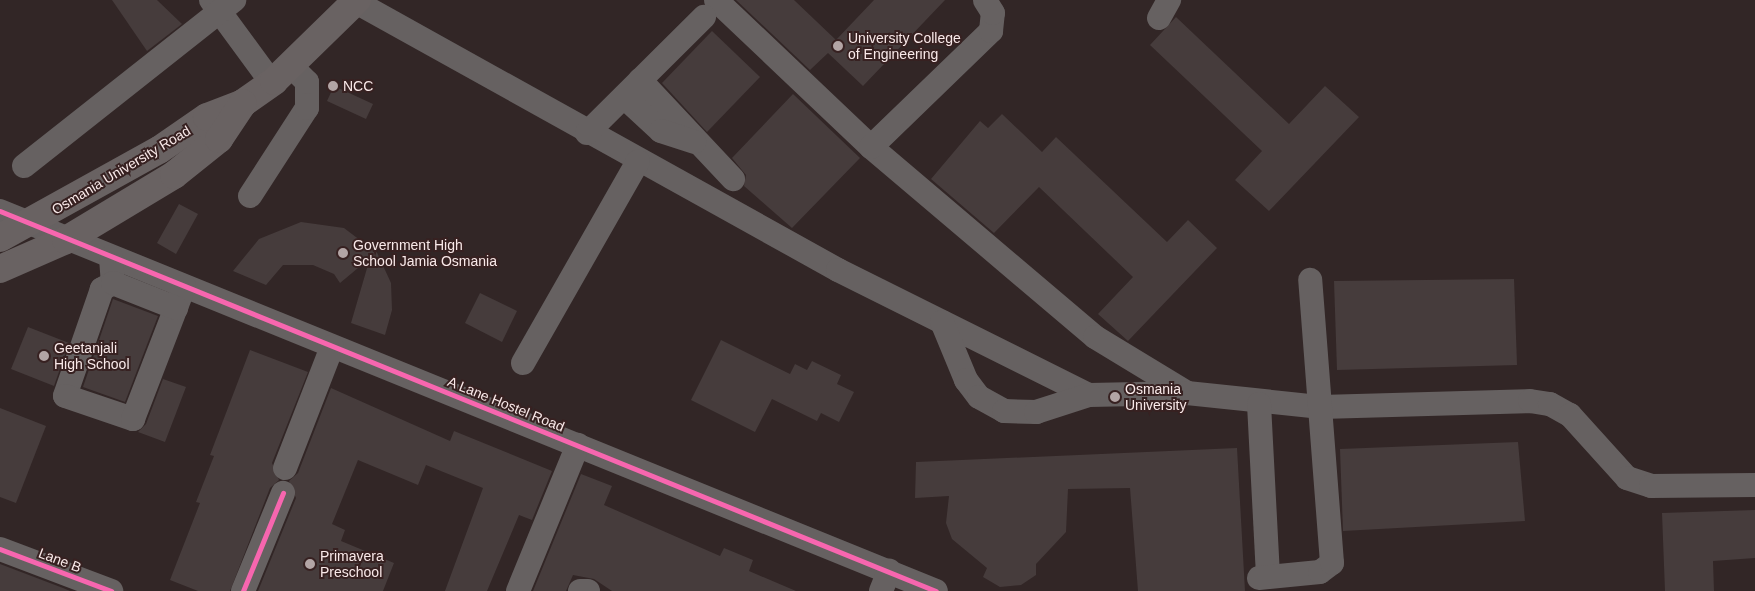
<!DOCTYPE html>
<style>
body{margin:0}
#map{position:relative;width:1755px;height:591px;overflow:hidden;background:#322626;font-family:Helvetica,sans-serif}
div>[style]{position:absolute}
.building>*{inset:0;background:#463c3c}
.minor>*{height:24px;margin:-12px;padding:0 12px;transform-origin:12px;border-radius:12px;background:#666161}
.major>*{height:28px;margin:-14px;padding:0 14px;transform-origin:14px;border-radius:14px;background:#696262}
.cycleway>*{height:5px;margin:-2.5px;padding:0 2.5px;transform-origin:2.5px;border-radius:2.5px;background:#f766af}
.dots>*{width:14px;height:14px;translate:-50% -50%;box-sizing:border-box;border:2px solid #372121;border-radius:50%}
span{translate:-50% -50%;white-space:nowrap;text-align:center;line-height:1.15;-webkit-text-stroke:4px #372121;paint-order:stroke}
.poi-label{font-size:14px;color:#f9e9e9}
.left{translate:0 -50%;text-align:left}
.street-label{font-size:14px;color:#f9e9e9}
</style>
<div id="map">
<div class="building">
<div style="clip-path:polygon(112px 0,157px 0,182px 24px,147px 51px)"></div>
<div style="clip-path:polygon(736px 0,794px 0,836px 40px,874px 0,945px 0,863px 86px,828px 53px,810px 70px)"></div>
<div style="clip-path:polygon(1176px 17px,1289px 124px,1325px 86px,1359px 117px,1269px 211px,1235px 180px,1262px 151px,1150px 45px)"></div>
<div style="clip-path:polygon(712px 31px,760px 77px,707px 132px,662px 83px)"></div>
<div style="clip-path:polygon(334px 86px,373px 104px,366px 119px,327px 101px)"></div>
<div style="clip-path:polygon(793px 94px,860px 158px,792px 228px,744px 186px,746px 175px,732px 158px)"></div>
<div style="clip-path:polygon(1002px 114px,1042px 152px,1056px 137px,1167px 242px,1188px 220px,1217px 248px,1128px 341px,1098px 314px,1133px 277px,1039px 187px,994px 233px,931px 179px,980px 121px,988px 128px)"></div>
<div style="clip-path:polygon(179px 204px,198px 214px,176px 254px,157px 243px)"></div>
<div style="clip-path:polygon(301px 222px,344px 228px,373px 250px,374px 246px,391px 283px,392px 310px,385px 335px,351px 323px,370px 258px,340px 283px,334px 274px,313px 265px,283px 265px,266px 285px,233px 271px,259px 239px)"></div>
<div style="clip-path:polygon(1514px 279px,1517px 365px,1337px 370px,1334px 281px)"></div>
<div style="clip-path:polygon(480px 293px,517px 311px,502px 342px,465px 323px)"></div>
<div style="clip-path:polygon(113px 299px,158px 316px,125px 402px,83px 387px)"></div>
<div style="clip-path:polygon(28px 327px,69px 343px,54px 386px,11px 369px)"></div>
<div style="clip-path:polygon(721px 340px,790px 374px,795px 364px,807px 370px,812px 361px,841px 375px,837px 384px,854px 392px,839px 422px,821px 413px,817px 421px,772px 399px,755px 432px,691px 400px)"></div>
<div style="clip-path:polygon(250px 350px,308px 372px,272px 463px,279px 480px,270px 488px,230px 591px,198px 591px,170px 580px,200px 503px,196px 502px,214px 456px,210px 455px)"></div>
<div style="clip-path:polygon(163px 379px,186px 387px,165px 442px,138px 432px,146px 424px)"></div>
<div style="clip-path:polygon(331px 388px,450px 441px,454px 431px,552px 471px,532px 520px,519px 515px,487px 591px,445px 591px,483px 488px,426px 465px,418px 485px,358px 460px,332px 524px,345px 530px,341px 541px,394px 563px,383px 591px,258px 591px,296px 498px,289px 481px,298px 473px)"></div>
<div style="clip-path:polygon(0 408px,46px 426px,16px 503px,0 497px)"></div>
<div style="clip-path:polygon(1518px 442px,1525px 521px,1343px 531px,1340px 449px)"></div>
<div style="clip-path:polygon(1237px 448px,1245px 591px,1138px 591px,1130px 488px,1068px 489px,1066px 532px,1036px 564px,1036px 575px,1021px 585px,1000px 587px,983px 577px,987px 568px,952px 539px,946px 523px,949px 496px,915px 498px,916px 462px)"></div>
<div style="clip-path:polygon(581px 474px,612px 486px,604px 505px,720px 556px,724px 548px,753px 560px,749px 571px,796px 591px,612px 591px,594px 579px,573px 575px,566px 591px,533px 591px)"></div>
<div style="clip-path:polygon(1755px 510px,1755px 558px,1713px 561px,1714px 591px,1665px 591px,1662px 513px)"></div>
<div style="clip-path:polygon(0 564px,63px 588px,70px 591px,0 591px)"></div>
</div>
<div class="minor">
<div style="left:211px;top:0;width:103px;rotate:53.7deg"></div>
<div style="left:716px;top:0;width:214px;rotate:43.5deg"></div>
<div style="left:871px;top:147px;width:294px;rotate:40.3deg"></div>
<div style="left:1095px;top:337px;width:108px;rotate:31.3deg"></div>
<div style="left:356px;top:2px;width:551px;rotate:29.07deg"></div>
<div style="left:838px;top:270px;width:280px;rotate:26.5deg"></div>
<div style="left:1089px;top:395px;width:98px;rotate:-1.2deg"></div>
<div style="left:1187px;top:393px;width:135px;rotate:6deg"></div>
<div style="left:1321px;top:407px;width:209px;rotate:-1.6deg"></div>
<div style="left:1530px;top:401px;width:20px;rotate:9deg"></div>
<div style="left:1550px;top:404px;width:23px;rotate:29deg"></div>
<div style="left:1570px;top:415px;width:85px;rotate:47.9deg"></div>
<div style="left:1627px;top:478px;width:25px;rotate:18deg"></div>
<div style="left:1651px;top:486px;width:104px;rotate:-0.6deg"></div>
<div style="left:1159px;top:18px;width:21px;rotate:-61deg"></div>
<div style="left:640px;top:80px;width:136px;rotate:46.8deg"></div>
<div style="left:624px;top:97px;width:50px;rotate:42.6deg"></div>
<div style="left:661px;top:131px;width:35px;rotate:18deg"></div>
<div style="left:587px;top:133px;width:165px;rotate:-44.8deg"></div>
<div style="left:871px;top:147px;width:167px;rotate:-44deg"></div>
<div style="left:991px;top:31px;width:18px;rotate:-84deg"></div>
<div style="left:993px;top:13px;width:15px;rotate:-122deg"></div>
<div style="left:24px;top:166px;width:268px;rotate:-38.3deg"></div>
<div style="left:250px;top:196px;width:105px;rotate:-57.1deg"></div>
<div style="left:307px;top:108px;width:26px;rotate:-90deg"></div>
<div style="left:307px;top:82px;width:24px;rotate:-135deg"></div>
<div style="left:0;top:211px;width:1010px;rotate:22.1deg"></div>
<div style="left:111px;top:257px;width:26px;rotate:86deg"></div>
<div style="left:113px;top:283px;width:13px;rotate:151deg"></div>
<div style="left:102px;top:289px;width:113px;rotate:109.1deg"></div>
<div style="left:65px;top:396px;width:72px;rotate:18.7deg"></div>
<div style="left:133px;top:419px;width:142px;rotate:-68.9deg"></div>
<div style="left:113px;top:283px;width:68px;rotate:21.6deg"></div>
<div style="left:942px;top:322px;width:63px;rotate:67.5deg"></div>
<div style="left:966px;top:380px;width:21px;rotate:53deg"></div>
<div style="left:979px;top:397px;width:29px;rotate:29deg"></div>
<div style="left:1004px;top:411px;width:32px;rotate:2deg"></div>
<div style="left:1036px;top:412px;width:56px;rotate:-17.8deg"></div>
<div style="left:523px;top:363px;width:232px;rotate:-60.3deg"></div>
<div style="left:1259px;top:404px;width:173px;rotate:87deg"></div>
<div style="left:285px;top:468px;width:130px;rotate:-68.8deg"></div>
<div style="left:0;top:549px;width:119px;rotate:20.7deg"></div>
<div style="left:1259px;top:578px;width:61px;rotate:-5.6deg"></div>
<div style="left:1320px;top:572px;width:15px;rotate:-37deg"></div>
<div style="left:1332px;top:563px;width:284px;rotate:-94.4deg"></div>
<div style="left:243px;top:591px;width:106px;rotate:-67.8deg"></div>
<div style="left:518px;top:591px;width:158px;rotate:-67.7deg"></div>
<div style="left:580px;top:591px;width:8px"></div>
<div style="left:881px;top:591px;width:22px;rotate:-68deg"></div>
</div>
<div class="major">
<div style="left:0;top:238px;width:182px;rotate:-29deg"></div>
<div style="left:159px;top:150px;width:58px;rotate:-34.5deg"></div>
<div style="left:207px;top:117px;width:39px;rotate:-21deg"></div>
<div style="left:243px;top:103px;width:38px;rotate:-35deg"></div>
<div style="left:274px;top:81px;width:116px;rotate:-44.3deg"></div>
<div style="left:0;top:269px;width:72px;rotate:-23.7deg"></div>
<div style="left:66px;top:240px;width:126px;rotate:-31deg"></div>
<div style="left:174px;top:175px;width:58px;rotate:-38.7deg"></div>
<div style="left:219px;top:139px;width:43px;rotate:-56.3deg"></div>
</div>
<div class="cycleway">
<div style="left:0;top:211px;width:1010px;rotate:22.1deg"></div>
<div style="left:0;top:549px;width:119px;rotate:20.7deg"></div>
<div style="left:243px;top:591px;width:106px;rotate:-67.8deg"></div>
</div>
<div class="dots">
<div style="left:838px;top:46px;background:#b3a5a5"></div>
<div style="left:333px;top:86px;background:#b3a5a5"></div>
<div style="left:343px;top:253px;background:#b3a5a5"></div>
<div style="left:44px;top:356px;background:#b3a5a5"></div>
<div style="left:1115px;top:397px;background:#b3a5a5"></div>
<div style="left:310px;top:564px;background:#b3a5a5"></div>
</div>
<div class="poi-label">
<span class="left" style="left:848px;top:46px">University College<br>of Engineering</span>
<span class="left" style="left:343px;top:86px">NCC</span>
<span class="left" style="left:353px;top:253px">Government High<br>School Jamia Osmania</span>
<span class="left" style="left:54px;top:356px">Geetanjali<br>High School</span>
<span class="left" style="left:1125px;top:397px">Osmania<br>University</span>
<span class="left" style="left:320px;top:564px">Primavera<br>Preschool</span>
</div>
<div class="street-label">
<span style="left:121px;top:170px;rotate:-31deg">Osmania University Road</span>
<span style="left:506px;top:404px;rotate:22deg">A Lane Hostel Road</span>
<span style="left:60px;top:560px;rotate:21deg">Lane B</span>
</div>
</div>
